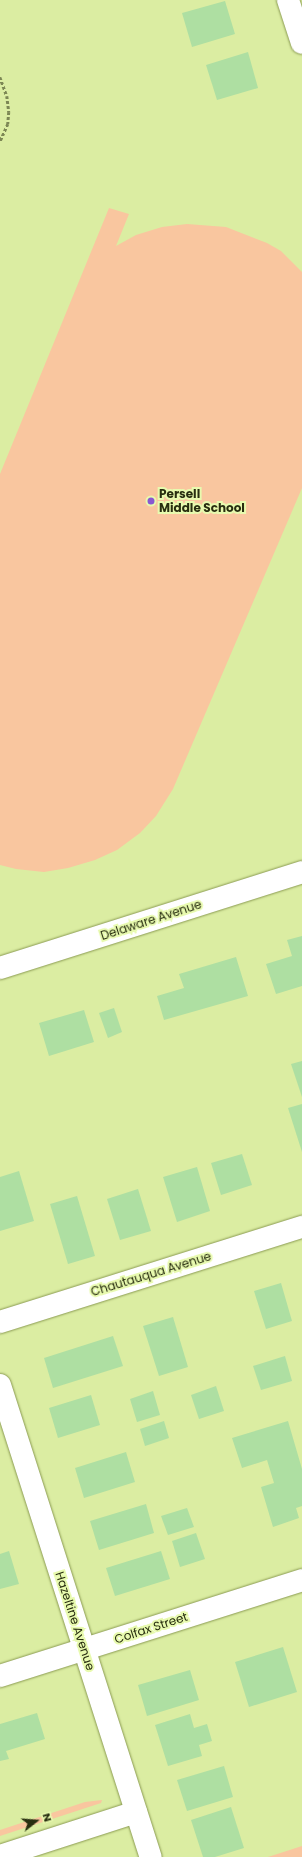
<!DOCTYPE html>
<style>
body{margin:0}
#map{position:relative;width:302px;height:1857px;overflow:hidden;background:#dbeda2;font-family:Poppins,sans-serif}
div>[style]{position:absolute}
.green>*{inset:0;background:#f9c69f}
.building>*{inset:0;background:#aedfa2}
.path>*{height:2.5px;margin-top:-1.25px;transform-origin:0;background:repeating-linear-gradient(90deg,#7c8754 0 3px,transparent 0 5px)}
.roads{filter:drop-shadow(0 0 1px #8b9b53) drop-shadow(0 0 1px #8b9b53)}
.minor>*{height:22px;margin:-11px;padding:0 11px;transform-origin:11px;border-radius:11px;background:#fff}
.dots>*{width:11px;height:11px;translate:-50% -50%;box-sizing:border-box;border:2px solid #e8faaf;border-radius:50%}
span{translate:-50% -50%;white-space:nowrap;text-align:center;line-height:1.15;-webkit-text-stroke:4px #e8faaf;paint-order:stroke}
.poi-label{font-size:12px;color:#282e10;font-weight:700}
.left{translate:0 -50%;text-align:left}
.street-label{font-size:12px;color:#282e10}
.north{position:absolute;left:16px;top:1801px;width:40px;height:40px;-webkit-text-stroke:3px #e8faaf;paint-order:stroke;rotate:73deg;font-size:11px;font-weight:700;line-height:16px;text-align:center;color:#282e10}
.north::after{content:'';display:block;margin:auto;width:14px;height:18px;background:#282e10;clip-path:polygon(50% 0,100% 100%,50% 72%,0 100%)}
</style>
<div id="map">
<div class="green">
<div style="clip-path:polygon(109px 208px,129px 214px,116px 246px,136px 235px,162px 227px,187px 224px,226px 227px,267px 243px,281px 251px,302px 272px,302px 488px,173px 789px,156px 816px,140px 833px,117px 850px,95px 860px,68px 868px,44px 872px,16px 869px,0 865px,0 474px)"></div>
<div style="clip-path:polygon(102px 1800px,101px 1803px,0 1836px,0 1830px,85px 1802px)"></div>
<div style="clip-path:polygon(302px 1846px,302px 1857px,268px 1857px)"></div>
</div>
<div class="building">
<div style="clip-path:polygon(225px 1px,235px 34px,192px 47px,182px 13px)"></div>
<div style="clip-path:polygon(248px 52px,258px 88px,217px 100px,206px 65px)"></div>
<div style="clip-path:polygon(302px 936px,302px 986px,276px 994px,266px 964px,292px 956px,287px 940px)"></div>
<div style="clip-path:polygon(236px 957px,248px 996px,164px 1020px,157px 996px,184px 988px,179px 974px)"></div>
<div style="clip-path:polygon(114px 1008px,122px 1032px,108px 1038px,99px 1013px)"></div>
<div style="clip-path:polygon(84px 1010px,94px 1042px,49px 1056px,39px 1023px)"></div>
<div style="clip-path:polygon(302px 1061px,302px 1097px,291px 1064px)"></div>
<div style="clip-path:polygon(302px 1104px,302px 1152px,288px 1108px)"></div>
<div style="clip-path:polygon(242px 1154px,252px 1185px,221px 1195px,211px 1163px)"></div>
<div style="clip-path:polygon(197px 1167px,210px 1211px,177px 1222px,163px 1177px)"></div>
<div style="clip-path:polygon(19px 1171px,34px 1221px,0 1231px,0 1177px)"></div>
<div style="clip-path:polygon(138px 1189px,151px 1231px,120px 1240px,107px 1199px)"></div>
<div style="clip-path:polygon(77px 1196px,95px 1256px,68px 1264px,50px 1204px)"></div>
<div style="clip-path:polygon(281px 1283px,292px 1321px,266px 1329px,254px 1291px)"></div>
<div style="clip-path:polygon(173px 1317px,188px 1367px,159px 1376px,143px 1326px)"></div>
<div style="clip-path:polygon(113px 1336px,123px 1366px,53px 1388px,44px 1358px)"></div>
<div style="clip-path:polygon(285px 1356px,292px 1381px,261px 1390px,253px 1366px)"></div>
<div style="clip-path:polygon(216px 1386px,224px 1411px,199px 1419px,191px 1395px)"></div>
<div style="clip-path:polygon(153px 1391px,160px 1415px,137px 1422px,130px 1399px)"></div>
<div style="clip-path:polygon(91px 1395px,100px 1425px,58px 1438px,49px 1408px)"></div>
<div style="clip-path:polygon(164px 1421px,169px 1438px,145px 1446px,140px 1429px)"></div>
<div style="clip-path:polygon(288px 1421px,302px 1469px,302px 1506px,296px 1508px,299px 1518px,273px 1527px,261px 1487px,274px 1483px,267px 1460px,242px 1468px,232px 1438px)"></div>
<div style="clip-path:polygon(126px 1452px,135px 1482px,84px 1498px,75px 1468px)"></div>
<div style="clip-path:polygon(146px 1504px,154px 1533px,99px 1550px,90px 1521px)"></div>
<div style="clip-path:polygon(187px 1508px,194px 1527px,168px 1535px,161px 1516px)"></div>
<div style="clip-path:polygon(196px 1533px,205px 1559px,180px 1567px,172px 1541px)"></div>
<div style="clip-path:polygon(9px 1551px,19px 1584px,0 1589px,0 1554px)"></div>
<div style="clip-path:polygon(161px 1551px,170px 1579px,115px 1596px,106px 1568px)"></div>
<div style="clip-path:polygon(283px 1647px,297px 1692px,249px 1707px,235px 1662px)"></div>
<div style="clip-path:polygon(190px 1670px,199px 1700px,147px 1716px,138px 1685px)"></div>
<div style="clip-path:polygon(37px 1713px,45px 1739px,6px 1751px,9px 1759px,0 1761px,0 1724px)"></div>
<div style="clip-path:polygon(190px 1714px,194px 1728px,207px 1724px,212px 1741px,199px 1745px,202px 1756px,168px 1766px,155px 1725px)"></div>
<div style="clip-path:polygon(224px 1766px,233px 1797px,187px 1811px,177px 1780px)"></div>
<div style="clip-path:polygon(231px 1807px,244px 1848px,215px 1857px,203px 1857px,191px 1820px)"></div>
</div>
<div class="path">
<div style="left:0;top:77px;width:20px;rotate:70deg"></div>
<div style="left:7px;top:96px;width:16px;rotate:83deg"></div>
<div style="left:9px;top:112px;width:12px;rotate:95deg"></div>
<div style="left:8px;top:124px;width:20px;rotate:114deg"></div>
</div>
<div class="roads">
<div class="minor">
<div style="left:288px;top:0;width:45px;rotate:72deg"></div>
<div style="left:0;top:968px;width:317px;rotate:-17.6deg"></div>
<div style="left:0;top:1322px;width:317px;rotate:-17.5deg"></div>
<div style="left:0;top:1385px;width:496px;rotate:72.3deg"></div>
<div style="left:0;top:1676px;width:317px;rotate:-17.6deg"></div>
<div style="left:0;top:1856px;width:143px;rotate:-17.9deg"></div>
</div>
</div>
<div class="dots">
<div style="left:151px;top:501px;background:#8958d1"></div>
</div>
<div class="poi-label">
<span class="left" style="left:159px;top:501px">Persell<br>Middle School</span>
</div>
<div class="street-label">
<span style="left:151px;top:920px;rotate:-18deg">Delaware Avenue</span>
<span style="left:151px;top:1274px;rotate:-17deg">Chautauqua Avenue</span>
<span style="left:75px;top:1621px;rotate:72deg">Hazeltine Avenue</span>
<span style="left:151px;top:1628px;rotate:-18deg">Colfax Street</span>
</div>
<div class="north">N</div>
</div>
